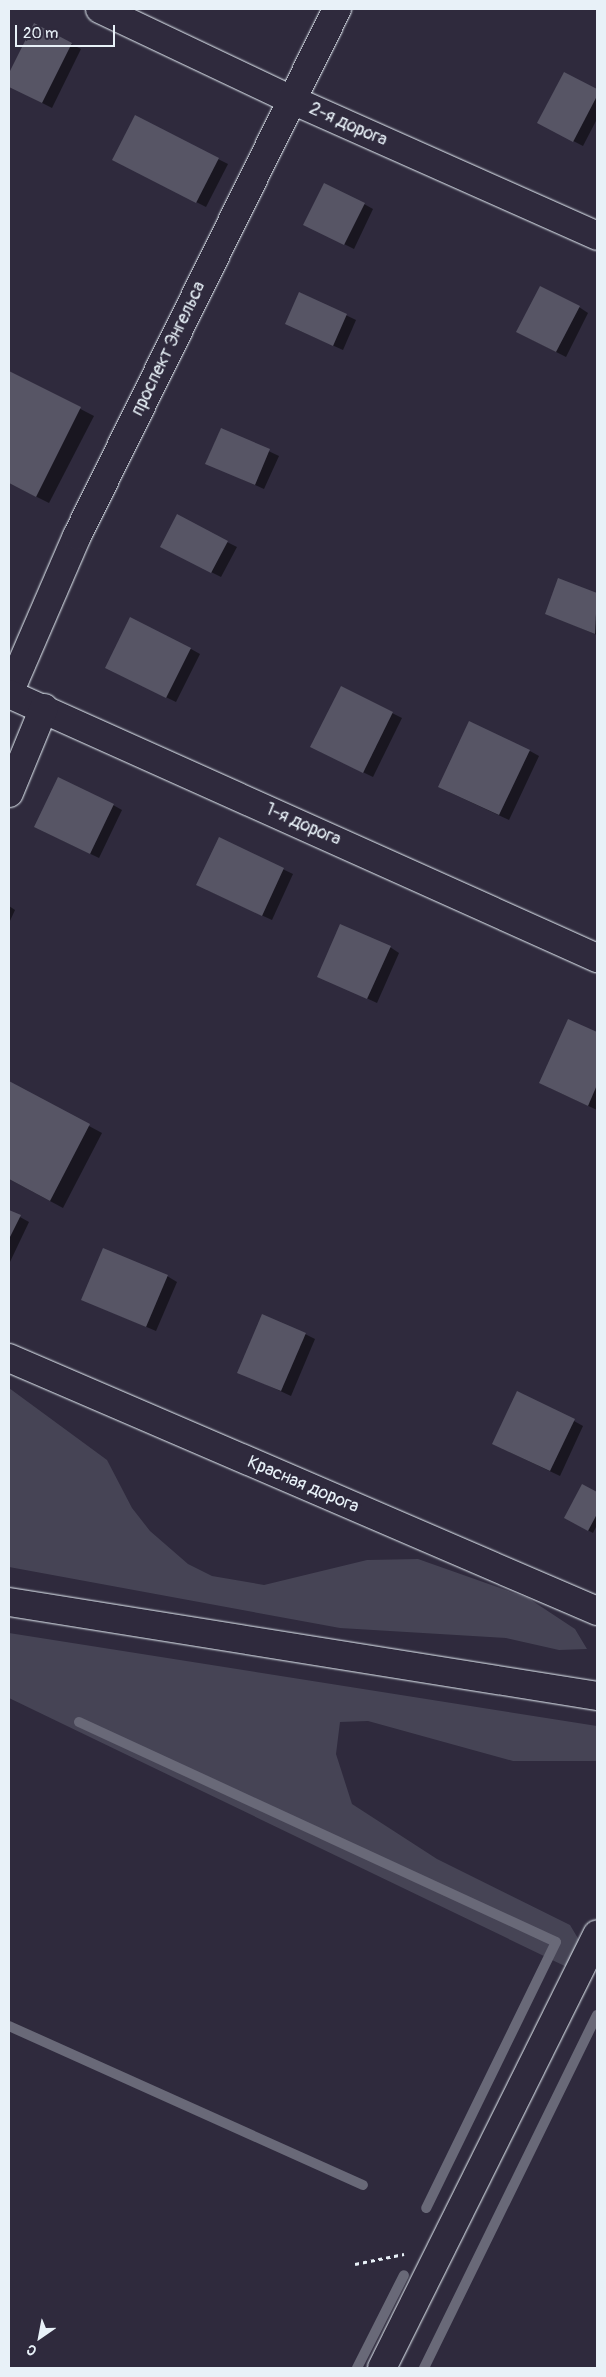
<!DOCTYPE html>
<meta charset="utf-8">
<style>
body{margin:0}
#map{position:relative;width:606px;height:2377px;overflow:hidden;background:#2f2a3d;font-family:Pangolin,sans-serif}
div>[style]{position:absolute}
.green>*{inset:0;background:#464455}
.shadow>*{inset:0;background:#0007}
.stream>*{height:10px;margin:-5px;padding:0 5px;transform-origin:5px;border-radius:5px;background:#696978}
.building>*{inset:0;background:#575565}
.path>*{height:3px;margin-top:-1.5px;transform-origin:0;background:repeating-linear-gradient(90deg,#e8f1f8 0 4px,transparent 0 8px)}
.roads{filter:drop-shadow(0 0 1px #e8f1f8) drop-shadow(0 0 1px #e8f1f8)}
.minor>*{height:28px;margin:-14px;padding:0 14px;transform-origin:14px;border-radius:14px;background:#2f2a3d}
.major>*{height:28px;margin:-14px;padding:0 14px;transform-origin:14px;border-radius:14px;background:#2f2a3d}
span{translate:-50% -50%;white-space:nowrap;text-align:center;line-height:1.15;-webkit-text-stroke:4px #2f2a3d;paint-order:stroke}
.street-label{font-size:18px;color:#e8f1f8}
.frame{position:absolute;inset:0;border:10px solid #e8f1f8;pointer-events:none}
.north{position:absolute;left:15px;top:2312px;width:50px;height:50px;-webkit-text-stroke:4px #2f2a3d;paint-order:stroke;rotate:213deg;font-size:14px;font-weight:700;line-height:20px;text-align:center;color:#e8f1f8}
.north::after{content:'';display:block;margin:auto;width:18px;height:22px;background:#e8f1f8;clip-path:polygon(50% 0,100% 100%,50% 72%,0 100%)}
.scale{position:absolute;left:15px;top:25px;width:100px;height:22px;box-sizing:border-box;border:2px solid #e8f1f8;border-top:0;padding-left:6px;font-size:15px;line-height:18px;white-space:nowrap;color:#e8f1f8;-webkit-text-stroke:4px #2f2a3d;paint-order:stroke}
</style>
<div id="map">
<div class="green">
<div style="clip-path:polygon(9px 1388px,107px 1460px,132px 1508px,150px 1531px,188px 1564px,212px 1576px,264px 1585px,367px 1560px,418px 1559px,528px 1598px,575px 1629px,587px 1649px,559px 1650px,506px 1638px,340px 1628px,9px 1567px)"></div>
<div style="clip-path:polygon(9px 1633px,597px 1726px,597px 1761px,513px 1761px,368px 1721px,340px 1722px,336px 1754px,352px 1804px,437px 1859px,570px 1925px,582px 1945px,573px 1970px,9px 1698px)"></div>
</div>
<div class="shadow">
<div style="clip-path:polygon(34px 25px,81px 49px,52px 108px,9px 86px,9px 76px)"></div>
<div style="clip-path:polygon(564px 74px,597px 90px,597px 119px,583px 146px,548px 128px)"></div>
<div style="clip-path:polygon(218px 159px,228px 164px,206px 207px,123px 165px)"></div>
<div style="clip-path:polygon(364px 204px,373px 209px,354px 249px,314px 229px)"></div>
<div style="clip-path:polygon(300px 293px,356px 320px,343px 350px,296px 329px)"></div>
<div style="clip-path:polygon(579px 307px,588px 313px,566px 357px,527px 337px)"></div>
<div style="clip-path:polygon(9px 372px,94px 416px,49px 503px,9px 483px)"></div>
<div style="clip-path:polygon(221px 429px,279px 456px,264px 489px,206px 463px)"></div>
<div style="clip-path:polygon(227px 542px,237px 547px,221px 577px,171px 552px)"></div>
<div style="clip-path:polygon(559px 580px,597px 594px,597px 635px,546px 613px)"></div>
<div style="clip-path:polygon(191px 649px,200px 654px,176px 702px,116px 673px)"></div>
<div style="clip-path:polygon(392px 713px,402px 718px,373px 777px,321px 752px)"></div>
<div style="clip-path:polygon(530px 751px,539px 756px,509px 820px,449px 792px)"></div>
<div style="clip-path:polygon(113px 805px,122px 810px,99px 858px,45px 832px)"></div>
<div style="clip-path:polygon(219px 839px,293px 874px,272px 920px,207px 890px)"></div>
<div style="clip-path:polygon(9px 906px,15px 910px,9px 923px)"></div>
<div style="clip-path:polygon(390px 947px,399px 953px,377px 1003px,319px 976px)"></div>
<div style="clip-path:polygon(569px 1021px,597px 1033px,597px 1110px,550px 1088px)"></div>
<div style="clip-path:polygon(9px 1083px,102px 1133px,63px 1208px,9px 1179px)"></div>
<div style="clip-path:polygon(9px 1211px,29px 1222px,9px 1264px)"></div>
<div style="clip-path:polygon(167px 1276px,177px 1282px,156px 1331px,83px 1300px)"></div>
<div style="clip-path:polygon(305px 1334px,315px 1339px,291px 1396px,239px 1372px)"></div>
<div style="clip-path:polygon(574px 1421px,583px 1426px,560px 1476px,503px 1449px)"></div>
<div style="clip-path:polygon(583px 1486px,597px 1493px,597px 1525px,593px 1533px,565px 1518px)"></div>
</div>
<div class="stream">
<div style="left:79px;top:1722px;width:525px;rotate:24.76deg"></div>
<div style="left:556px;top:1942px;width:296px;rotate:116deg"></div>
<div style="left:9px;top:2026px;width:388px;rotate:24.2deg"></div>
<div style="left:357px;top:2368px;width:104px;rotate:-63.2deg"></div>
<div style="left:424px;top:2368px;width:393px;rotate:-63.9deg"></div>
</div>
<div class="building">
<div style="clip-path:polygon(34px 23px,72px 43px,42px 103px,9px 87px,9px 73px)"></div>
<div style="clip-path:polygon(564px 72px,597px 89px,597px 96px,573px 142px,537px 123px)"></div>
<div style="clip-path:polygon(135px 115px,219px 158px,196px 203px,112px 160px)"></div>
<div style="clip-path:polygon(324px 183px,365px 203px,344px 245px,303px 225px)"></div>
<div style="clip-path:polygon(540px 286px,580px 306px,556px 352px,516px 332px)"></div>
<div style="clip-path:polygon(299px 292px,347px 314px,333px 346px,285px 324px)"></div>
<div style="clip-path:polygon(9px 371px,81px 407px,36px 497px,9px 483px)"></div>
<div style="clip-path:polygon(221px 428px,270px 449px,255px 485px,205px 464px)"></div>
<div style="clip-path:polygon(177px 514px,228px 541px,211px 573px,160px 547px)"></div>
<div style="clip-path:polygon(558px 578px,597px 593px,595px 634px,545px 614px)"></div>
<div style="clip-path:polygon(130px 617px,191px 648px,166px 698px,105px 668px)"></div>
<div style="clip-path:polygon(341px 686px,393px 712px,363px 773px,310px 747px)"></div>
<div style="clip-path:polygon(469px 721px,530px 750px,499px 815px,438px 787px)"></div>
<div style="clip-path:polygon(58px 777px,114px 804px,90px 854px,34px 827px)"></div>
<div style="clip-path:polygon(219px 837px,284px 868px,262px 916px,196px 885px)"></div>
<div style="clip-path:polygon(340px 924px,391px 946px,367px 999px,317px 977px)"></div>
<div style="clip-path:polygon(568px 1019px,597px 1032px,597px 1085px,588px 1106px,539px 1083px)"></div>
<div style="clip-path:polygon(9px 1081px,90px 1124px,50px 1201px,9px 1179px)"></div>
<div style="clip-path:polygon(9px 1210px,21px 1215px,9px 1239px)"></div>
<div style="clip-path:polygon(103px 1248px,168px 1275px,146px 1327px,81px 1300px)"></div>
<div style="clip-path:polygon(262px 1314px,306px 1333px,281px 1391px,237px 1373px)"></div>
<div style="clip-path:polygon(517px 1391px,575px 1419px,550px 1471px,492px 1444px)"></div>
<div style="clip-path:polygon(582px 1484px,597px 1492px,597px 1514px,588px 1531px,564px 1518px)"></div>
</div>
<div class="path">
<div style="left:355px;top:2264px;width:50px;rotate:-11.5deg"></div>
</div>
<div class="roads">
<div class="minor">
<div style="left:100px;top:9px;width:212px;rotate:25.4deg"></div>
<div style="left:292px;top:100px;width:334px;rotate:24deg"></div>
<div style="left:9px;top:693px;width:171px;rotate:-66.6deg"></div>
<div style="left:77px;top:536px;width:588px;rotate:-63.74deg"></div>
<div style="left:9px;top:694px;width:645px;rotate:24.18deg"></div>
<div style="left:9px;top:793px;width:92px;rotate:-67.6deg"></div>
<div style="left:9px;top:1358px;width:640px;rotate:23.28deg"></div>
<div style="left:382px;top:2368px;width:484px;rotate:-63.6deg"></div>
</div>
<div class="major">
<div style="left:9px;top:1602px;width:595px;rotate:9.08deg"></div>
</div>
</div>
<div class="street-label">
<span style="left:348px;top:125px;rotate:24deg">2-я дорога</span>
<span style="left:169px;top:349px;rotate:-64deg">проспект Энгельса</span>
<span style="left:303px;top:825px;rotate:24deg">1-я дорога</span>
<span style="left:303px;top:1485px;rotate:23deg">Красная дорога</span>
</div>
<div class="frame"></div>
<div class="north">С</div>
<div class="scale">20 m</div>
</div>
